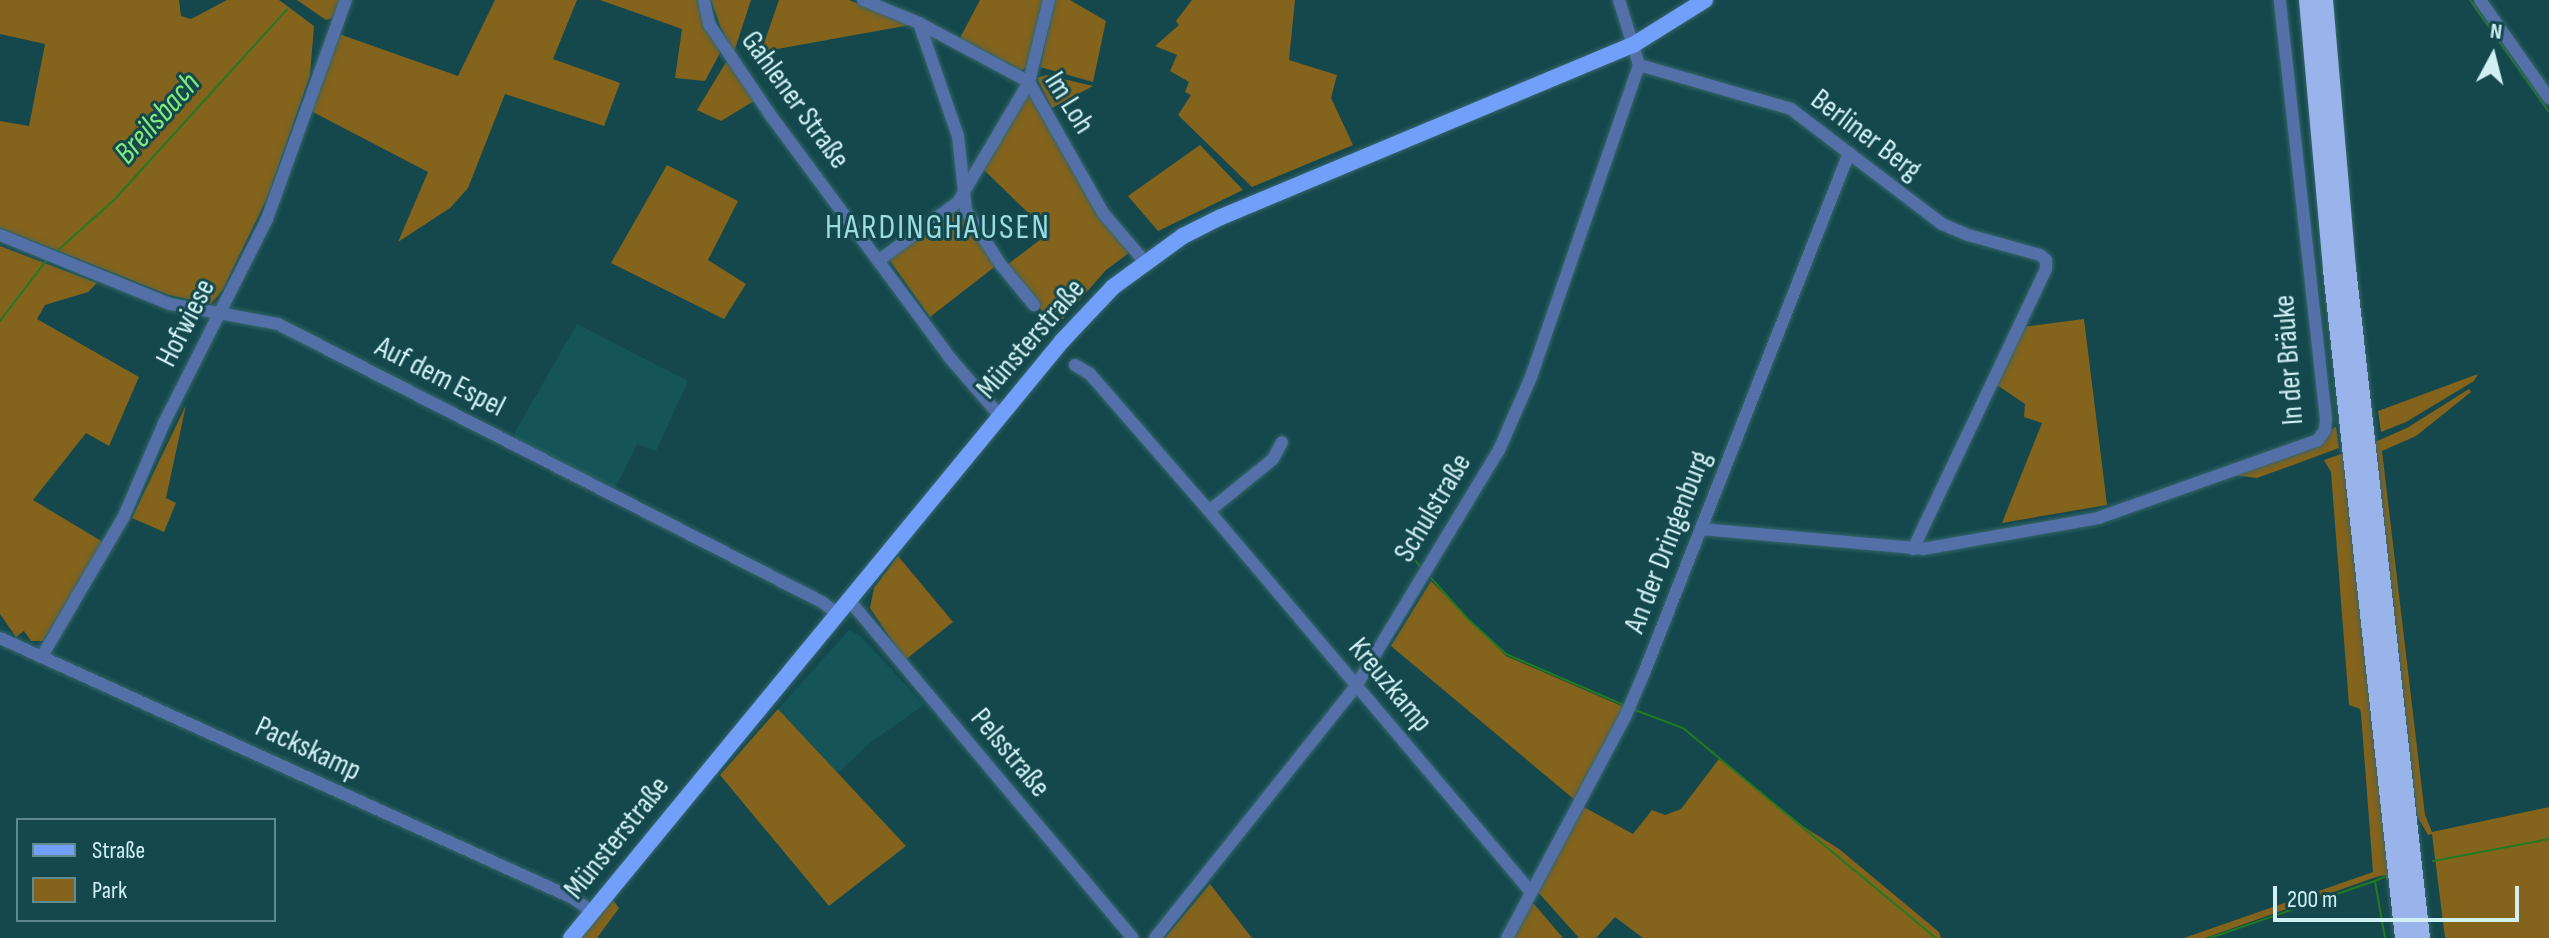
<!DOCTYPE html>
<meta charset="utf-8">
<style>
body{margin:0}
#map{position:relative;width:2549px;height:938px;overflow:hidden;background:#14484c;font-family:"Sofia Sans Condensed",sans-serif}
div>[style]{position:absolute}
.built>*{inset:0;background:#155459}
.green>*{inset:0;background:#84631c}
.stream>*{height:2px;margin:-1px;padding:0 1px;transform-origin:1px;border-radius:1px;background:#237a20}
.roads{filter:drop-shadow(0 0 2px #36666a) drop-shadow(0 0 2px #36666a)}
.minor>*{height:12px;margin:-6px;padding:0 6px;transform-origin:6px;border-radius:6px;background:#5370a8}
.major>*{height:16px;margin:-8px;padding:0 8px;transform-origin:8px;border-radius:8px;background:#719ff9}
.highway>*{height:18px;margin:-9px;padding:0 9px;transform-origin:9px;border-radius:9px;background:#98b4ea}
span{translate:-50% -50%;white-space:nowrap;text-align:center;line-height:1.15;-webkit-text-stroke:6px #14484c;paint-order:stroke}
.street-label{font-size:30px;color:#d0f0f3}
.water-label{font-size:32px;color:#80ea7a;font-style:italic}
.quarter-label{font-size:34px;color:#9adce1;letter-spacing:2px}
.legend{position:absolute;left:16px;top:818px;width:260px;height:104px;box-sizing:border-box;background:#14484c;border:2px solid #5f8b8f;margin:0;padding:10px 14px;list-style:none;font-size:24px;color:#d0f0f3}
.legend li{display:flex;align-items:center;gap:16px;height:40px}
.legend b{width:40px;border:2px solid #5f8b8f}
.north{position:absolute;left:2453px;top:16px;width:80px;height:80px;-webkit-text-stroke:6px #14484c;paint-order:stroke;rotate:7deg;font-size:22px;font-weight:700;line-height:32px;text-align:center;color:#d0f0f3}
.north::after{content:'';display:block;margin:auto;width:28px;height:36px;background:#d0f0f3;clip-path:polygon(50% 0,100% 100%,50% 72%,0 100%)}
.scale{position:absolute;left:2273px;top:886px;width:246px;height:36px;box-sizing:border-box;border:4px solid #d0f0f3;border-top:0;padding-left:10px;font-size:24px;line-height:28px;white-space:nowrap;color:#d0f0f3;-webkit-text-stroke:6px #14484c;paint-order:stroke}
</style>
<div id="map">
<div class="built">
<div style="clip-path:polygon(577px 324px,688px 381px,656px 451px,637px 444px,614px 491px,516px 441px,514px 434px)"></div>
<div style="clip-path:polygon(849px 630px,861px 636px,924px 705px,872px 741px,838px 773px,778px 709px)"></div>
</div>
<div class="green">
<div style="clip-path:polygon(0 0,179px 0,181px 16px,191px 19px,227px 0,279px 0,314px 26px,310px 75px,268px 196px,223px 289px,211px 304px,169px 295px,0 228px,0 121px,29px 126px,45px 44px,0 34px)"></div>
<div style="clip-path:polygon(297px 0,341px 0,332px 18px,326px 20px)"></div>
<div style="clip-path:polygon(495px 0,577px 0,553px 59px,620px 83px,604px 126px,505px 94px,468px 188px,450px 208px,398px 242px,428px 172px,311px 111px,339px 34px,458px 76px)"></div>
<div style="clip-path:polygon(600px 0,701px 0,707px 26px,720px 53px,705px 81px,675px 78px,682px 29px)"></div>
<div style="clip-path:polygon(711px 0,751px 0,734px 52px,721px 28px)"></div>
<div style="clip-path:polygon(779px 0,849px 0,910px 25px,761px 52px)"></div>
<div style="clip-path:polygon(980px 0,1046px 0,1030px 67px,1021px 70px,960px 38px)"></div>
<div style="clip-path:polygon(1055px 0,1070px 0,1106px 21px,1093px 82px,1040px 67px)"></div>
<div style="clip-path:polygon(1192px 0,1295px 0,1289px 60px,1337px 75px,1331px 98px,1353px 145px,1252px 187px,1178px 115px,1191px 95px,1185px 92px,1189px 82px,1170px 71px,1177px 55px,1155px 46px,1179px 25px,1176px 21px)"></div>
<div style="clip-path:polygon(728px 59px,754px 101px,721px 121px,697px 110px)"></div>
<div style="clip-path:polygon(1046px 75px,1093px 86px,1052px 108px,1037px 78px)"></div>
<div style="clip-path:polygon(1026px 95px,1033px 95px,1091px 203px,1129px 253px,1106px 270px,1055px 328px,1007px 265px,1049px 233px,981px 167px)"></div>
<div style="clip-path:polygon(1200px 145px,1243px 190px,1158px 231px,1128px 196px)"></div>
<div style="clip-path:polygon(667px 165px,738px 201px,708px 260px,746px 284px,724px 319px,611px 263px)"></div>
<div style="clip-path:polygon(956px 208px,997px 265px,930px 317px,888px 258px)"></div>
<div style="clip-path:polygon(0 246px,97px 283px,88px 292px,45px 305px,37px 319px,139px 377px,109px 446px,86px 433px,33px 500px,103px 542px,43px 641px,31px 641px,24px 631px,16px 637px,0 614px)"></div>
<div style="clip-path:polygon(2084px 319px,2107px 505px,2002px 523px,2042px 423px,2024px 417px,2025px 404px,1994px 383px,2022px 327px)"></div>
<div style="clip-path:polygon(2478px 374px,2474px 381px,2406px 422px,2381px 432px,2378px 411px)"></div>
<div style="clip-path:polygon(2469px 389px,2471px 392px,2416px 436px,2382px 451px,2425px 815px,2432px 832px,2549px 807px,2549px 938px,2445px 938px,2432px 834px,2428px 835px,2417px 816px,2375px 442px,2407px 428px)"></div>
<div style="clip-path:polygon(186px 405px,166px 498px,176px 503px,164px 532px,132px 518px)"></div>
<div style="clip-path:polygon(2336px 427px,2339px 448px,2257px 478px,2233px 475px)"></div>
<div style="clip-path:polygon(2344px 453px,2391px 880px,2387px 880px,2385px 875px,2376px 877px,2205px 938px,2184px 938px,2373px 872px,2361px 714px,2360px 709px,2349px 705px,2331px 472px,2324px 460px)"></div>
<div style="clip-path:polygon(898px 556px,953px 622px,905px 660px,870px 608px,874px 588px)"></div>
<div style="clip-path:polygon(1431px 581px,1506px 656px,1624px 707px,1576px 801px,1391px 646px)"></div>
<div style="clip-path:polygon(778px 709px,906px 846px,829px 906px,720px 775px)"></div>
<div style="clip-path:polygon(1719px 759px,1804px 827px,1839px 849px,1939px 932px,1941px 938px,1643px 938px,1615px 917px,1596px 938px,1579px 938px,1537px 891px,1582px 806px,1633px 834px,1652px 810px,1665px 815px,1681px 809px)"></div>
<div style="clip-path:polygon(1210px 884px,1252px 938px,1165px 938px)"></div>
<div style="clip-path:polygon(612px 899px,619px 908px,597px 938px,578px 938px)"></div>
<div style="clip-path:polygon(1529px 904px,1534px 904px,1563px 938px,1512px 938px)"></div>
</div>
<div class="stream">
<div style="left:2470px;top:0;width:137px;rotate:54.8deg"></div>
<div style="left:56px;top:252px;width:79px;rotate:-41.9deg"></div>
<div style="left:115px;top:199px;width:256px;rotate:-47.8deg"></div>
<div style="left:0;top:321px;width:76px;rotate:-52.5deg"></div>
<div style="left:1413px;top:558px;width:11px;rotate:49deg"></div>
<div style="left:1431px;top:578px;width:55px;rotate:47.9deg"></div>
<div style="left:1468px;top:619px;width:52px;rotate:42.6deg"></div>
<div style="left:1506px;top:654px;width:129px;rotate:23.4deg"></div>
<div style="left:1635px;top:710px;width:51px;rotate:20.6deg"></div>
<div style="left:1683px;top:728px;width:329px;rotate:39.7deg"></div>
<div style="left:2433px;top:861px;width:118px;rotate:-10.7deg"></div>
<div style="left:2210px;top:938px;width:175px;rotate:-19.1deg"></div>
<div style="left:2385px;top:938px;width:58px;rotate:-100deg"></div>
<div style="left:2375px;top:881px;width:12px;rotate:-24deg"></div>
</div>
<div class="roads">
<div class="minor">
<div style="left:704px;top:0;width:25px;rotate:78deg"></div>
<div style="left:709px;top:24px;width:111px;rotate:56deg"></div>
<div style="left:771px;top:116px;width:301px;rotate:53.5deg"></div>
<div style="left:950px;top:358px;width:77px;rotate:49.2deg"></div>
<div style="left:863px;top:0;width:61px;rotate:22.3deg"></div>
<div style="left:919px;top:23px;width:125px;rotate:28.2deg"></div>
<div style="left:1029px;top:82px;width:150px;rotate:60.5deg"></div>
<div style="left:1103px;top:213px;width:65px;rotate:49.4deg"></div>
<div style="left:2480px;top:0;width:120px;rotate:54.9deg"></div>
<div style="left:919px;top:23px;width:120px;rotate:71deg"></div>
<div style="left:958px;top:136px;width:75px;rotate:83.9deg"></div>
<div style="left:966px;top:211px;width:64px;rotate:57.1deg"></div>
<div style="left:1001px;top:265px;width:52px;rotate:50.5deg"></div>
<div style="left:1639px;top:65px;width:158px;rotate:16.1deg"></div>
<div style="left:1791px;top:109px;width:190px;rotate:37.3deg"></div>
<div style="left:1942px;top:224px;width:28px;rotate:23deg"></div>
<div style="left:1968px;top:235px;width:75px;rotate:15.5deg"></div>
<div style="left:2040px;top:255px;width:8px;rotate:40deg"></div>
<div style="left:2046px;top:260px;width:9px;rotate:90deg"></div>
<div style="left:2046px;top:269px;width:310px;rotate:115.4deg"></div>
<div style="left:0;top:235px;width:183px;rotate:22.1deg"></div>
<div style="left:170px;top:304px;width:110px;rotate:10.5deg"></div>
<div style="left:278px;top:324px;width:611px;rotate:27.07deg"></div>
<div style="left:822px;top:602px;width:20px;rotate:37deg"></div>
<div style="left:878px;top:261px;width:99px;rotate:-36.4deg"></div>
<div style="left:958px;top:202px;width:139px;rotate:-59.4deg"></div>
<div style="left:1029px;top:82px;width:84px;rotate:-76.3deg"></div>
<div style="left:1075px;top:365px;width:17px;rotate:31deg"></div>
<div style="left:1090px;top:374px;width:181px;rotate:49deg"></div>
<div style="left:1209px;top:511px;width:499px;rotate:49.8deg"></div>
<div style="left:1209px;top:511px;width:82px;rotate:-39.1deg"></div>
<div style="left:1273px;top:459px;width:19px;rotate:-62deg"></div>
<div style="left:1701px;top:529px;width:223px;rotate:5.1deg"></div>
<div style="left:1923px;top:549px;width:178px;rotate:-10deg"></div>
<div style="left:2098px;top:518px;width:233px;rotate:-19.5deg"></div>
<div style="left:2318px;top:440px;width:12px;rotate:-55deg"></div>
<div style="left:2325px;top:430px;width:11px;rotate:-85deg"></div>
<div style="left:2326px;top:419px;width:422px;rotate:-96.3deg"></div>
<div style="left:849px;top:600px;width:441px;rotate:50deg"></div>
<div style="left:0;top:638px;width:629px;rotate:24.41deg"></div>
<div style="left:573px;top:898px;width:24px;rotate:36deg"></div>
<div style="left:42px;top:656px;width:162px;rotate:-59.6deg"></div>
<div style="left:124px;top:516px;width:103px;rotate:-66.7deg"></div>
<div style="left:165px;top:421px;width:226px;rotate:-63.2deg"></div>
<div style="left:267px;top:219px;width:233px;rotate:-70.2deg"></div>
<div style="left:1155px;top:938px;width:322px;rotate:-51.4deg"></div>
<div style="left:1356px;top:686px;width:276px;rotate:-58.8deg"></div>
<div style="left:1499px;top:450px;width:80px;rotate:-66.3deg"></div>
<div style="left:1531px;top:377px;width:330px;rotate:-70.9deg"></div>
<div style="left:1639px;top:65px;width:68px;rotate:-107.1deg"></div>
<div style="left:1507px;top:938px;width:251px;rotate:-61.9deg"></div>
<div style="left:1625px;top:717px;width:48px;rotate:-66.6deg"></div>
<div style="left:1644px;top:673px;width:559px;rotate:-68.48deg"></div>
</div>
<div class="major">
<div style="left:571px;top:938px;width:773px;rotate:-50.56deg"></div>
<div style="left:1062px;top:341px;width:74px;rotate:-46.6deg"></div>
<div style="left:1113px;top:287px;width:87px;rotate:-36.1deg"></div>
<div style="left:1183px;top:236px;width:42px;rotate:-26.6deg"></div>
<div style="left:1221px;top:217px;width:446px;rotate:-22.7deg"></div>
<div style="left:1633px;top:45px;width:85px;rotate:-32deg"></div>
</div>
<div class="highway">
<div style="left:2308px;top:0;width:271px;rotate:84.9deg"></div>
<div style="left:2332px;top:270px;width:672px;rotate:83.85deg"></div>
<div style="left:2324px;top:0;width:269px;rotate:85.1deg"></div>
<div style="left:2347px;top:268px;width:674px;rotate:83.7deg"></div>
</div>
</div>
<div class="street-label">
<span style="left:795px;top:100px;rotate:54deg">Gahlener Straße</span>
<span style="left:1069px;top:103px;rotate:58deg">Im Loh</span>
<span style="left:1866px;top:135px;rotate:37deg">Berliner Berg</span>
<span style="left:186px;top:323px;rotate:-63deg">Hofwiese</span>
<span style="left:1031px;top:339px;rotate:-49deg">Münsterstraße</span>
<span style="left:2289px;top:360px;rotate:-94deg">In der Bräuke</span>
<span style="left:440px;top:377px;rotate:27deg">Auf dem Espel</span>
<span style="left:1433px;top:508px;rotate:-59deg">Schulstraße</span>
<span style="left:1668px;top:542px;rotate:-69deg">An der Dringenburg</span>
<span style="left:1390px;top:685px;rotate:50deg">Kreuzkamp</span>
<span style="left:308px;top:749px;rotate:25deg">Packskamp</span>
<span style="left:1010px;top:753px;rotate:50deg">Pelsstraße</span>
<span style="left:617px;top:838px;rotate:-51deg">Münsterstraße</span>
</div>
<div class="water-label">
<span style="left:158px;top:119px;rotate:-48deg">Breilsbach</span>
</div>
<div class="quarter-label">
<span style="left:938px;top:228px">HARDINGHAUSEN</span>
</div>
<ul class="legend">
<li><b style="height:10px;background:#719ff9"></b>Straße</li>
<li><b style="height:22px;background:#84631c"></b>Park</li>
</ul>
<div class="north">N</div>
<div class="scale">200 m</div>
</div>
